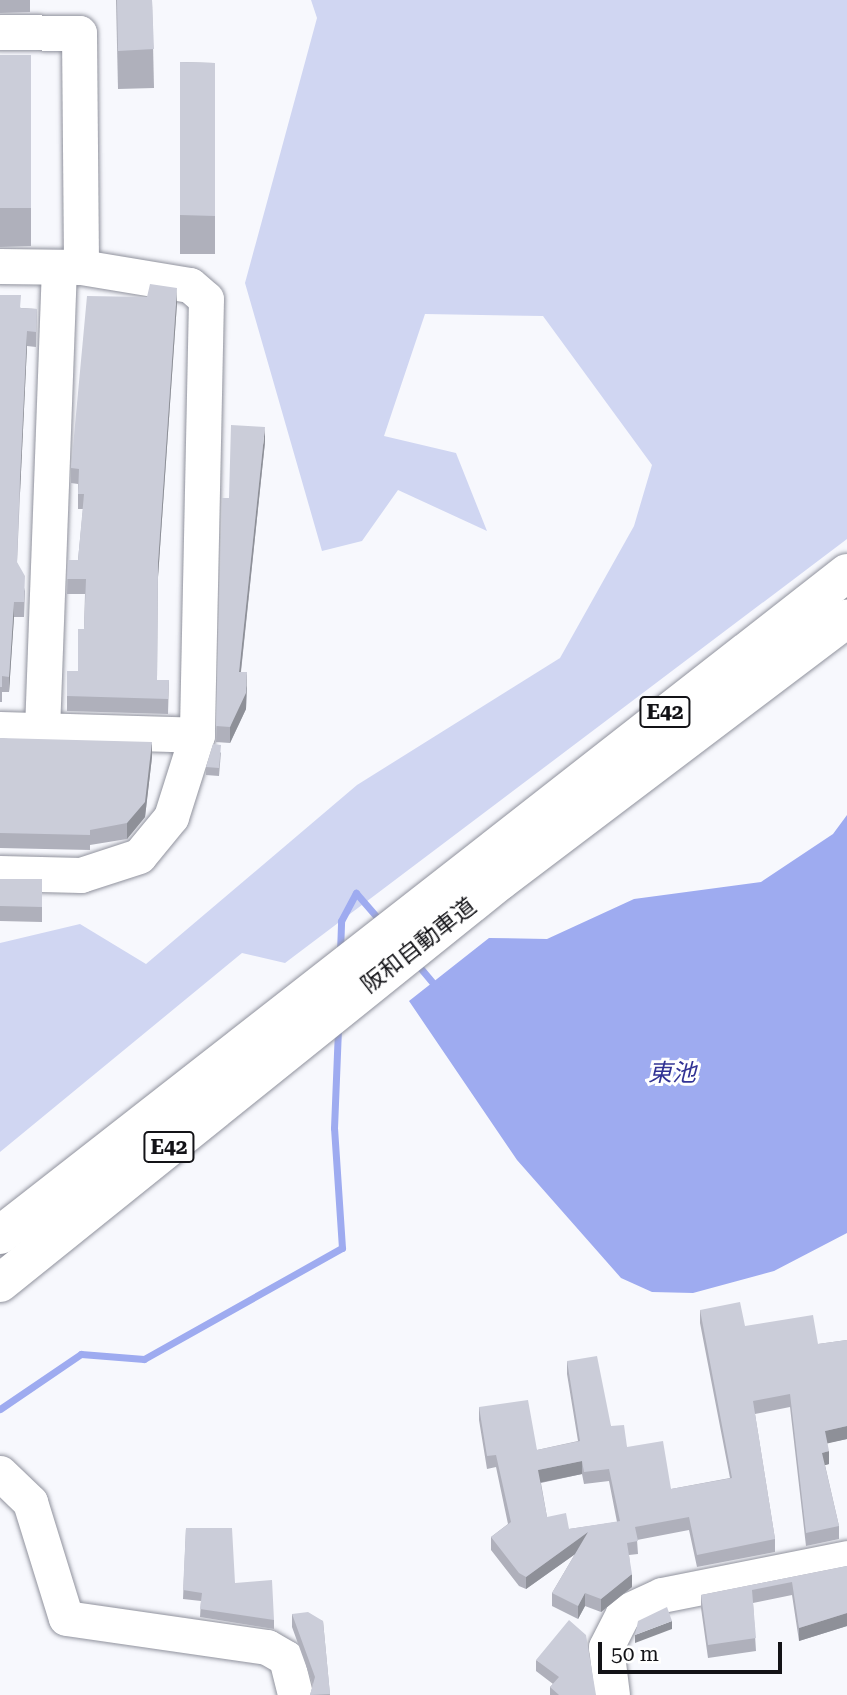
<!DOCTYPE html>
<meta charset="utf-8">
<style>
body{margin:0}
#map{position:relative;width:847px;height:1695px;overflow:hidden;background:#f7f8fd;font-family:"Roboto Serif","Noto Sans JP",serif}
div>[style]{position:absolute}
.green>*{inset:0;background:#d0d6f2}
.water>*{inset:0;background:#9eabf0}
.stream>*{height:7px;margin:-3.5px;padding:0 3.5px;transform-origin:3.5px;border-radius:3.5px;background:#9eabf0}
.roads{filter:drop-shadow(0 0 2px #90929d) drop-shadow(0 0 2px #90929d)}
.minor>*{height:35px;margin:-17.5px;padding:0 17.5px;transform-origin:17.5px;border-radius:17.5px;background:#fff}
.highway>*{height:38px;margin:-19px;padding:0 19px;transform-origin:19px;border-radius:19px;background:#fff}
.wall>*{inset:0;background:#afb0bb}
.shaded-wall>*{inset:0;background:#8e9098}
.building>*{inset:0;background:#cbcdd9}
span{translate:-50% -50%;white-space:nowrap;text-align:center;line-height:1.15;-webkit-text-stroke:6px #fff;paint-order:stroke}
.shield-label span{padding:2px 5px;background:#fff;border:2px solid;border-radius:5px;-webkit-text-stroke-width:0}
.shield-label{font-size:21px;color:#131317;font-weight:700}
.street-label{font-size:23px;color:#131317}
.water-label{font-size:24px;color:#313294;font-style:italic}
.scale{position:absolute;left:598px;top:1642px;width:184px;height:32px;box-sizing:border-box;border:4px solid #131317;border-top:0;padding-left:9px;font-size:21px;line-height:24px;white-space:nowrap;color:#131317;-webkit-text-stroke:5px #fff;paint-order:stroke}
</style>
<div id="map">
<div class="green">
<div style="clip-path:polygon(311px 0,847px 0,847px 539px,285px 963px,242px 953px,0 1152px,0 943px,80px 924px,146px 964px,357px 785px,560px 658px,634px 526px,652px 465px,543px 316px,425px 314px,384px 436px,456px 453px,487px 531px,398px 490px,362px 541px,322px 551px,245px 283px,317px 18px)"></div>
</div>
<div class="water">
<div style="clip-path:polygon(847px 815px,847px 1233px,774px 1271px,693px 1293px,652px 1292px,621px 1278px,517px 1160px,409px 1001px,489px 938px,547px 939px,634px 899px,761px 882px,833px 834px)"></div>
</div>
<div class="stream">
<div style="left:340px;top:953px;width:32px;rotate:-88deg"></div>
<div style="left:341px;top:921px;width:32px;rotate:-62deg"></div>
<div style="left:356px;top:893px;width:40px;rotate:49deg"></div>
<div style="left:417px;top:964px;width:33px;rotate:50deg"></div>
<div style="left:0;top:1409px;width:98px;rotate:-34.2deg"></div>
<div style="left:81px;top:1354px;width:63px;rotate:4.5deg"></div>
<div style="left:144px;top:1359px;width:227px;rotate:-29.3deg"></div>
<div style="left:342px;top:1248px;width:120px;rotate:-93.8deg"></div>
<div style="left:334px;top:1128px;width:100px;rotate:-87.7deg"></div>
</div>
<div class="roads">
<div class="minor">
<div style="left:0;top:32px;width:79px;rotate:0.7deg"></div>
<div style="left:79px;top:33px;width:234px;rotate:89.5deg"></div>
<div style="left:81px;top:267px;width:110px;rotate:9.4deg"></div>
<div style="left:190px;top:285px;width:21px;rotate:41deg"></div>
<div style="left:206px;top:299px;width:436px;rotate:91.2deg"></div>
<div style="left:197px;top:735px;width:86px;rotate:107.6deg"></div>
<div style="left:171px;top:817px;width:50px;rotate:129.4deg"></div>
<div style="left:139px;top:856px;width:61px;rotate:161.9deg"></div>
<div style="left:81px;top:875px;width:81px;rotate:-178.6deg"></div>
<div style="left:0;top:266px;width:81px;rotate:0.7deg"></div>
<div style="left:0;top:729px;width:197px;rotate:1.7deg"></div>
<div style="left:42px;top:730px;width:463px;rotate:-87.9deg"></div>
<div style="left:0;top:1473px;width:42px;rotate:44deg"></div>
<div style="left:30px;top:1502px;width:121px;rotate:72.8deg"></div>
<div style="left:66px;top:1618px;width:203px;rotate:8.2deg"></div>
<div style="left:267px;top:1647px;width:22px;rotate:30deg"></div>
<div style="left:286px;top:1658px;width:38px;rotate:76deg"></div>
<div style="left:612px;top:1695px;width:48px;rotate:-97.1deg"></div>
<div style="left:606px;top:1647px;width:38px;rotate:-63deg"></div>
<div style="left:623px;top:1613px;width:43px;rotate:-24.8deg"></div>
<div style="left:662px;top:1595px;width:189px;rotate:-11.3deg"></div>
</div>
<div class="highway">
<div style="left:0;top:1235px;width:1075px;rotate:-38.01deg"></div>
<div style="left:0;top:1283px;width:642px;rotate:-38.8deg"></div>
<div style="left:500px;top:881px;width:435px;rotate:-37.1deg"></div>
</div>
</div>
<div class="wall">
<div style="clip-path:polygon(0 0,30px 0,30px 12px,0 13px)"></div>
<div style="clip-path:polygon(116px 0,152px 0,154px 88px,118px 89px)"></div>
<div style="clip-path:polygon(0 55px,31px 55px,31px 246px,0 247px)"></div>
<div style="clip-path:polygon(180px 62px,215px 63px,215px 254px,180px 254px)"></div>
<div style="clip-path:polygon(0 295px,21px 308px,37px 309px,36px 347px,27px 346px,20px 493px,17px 563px,25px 591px,24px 617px,14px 617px,9px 692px,2px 692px,2px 702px,0 702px)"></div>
<div style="clip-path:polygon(177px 303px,158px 577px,157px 680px,169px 680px,168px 714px,67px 711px,67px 671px,78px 671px,84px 629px,85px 594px,67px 594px,68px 560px,78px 560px,83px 509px,78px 509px,78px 484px,71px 483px,71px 468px)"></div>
<div style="clip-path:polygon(265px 442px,241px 672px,247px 688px,246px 709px,230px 743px,216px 742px,229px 498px)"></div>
<div style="clip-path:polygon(0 738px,152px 757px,145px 817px,127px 839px,90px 845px,90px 850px,0 848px)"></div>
<div style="clip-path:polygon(221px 752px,219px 776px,206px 775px,206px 767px)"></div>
<div style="clip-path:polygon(0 879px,42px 879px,42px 922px,0 921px)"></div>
<div style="clip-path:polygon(evenodd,700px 1310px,745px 1326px,818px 1344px,847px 1340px,847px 1439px,827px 1443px,829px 1464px,825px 1465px,839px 1526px,839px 1539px,806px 1546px,790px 1407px,755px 1414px,775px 1539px,775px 1552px,697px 1567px,689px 1530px,637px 1540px,638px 1554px,629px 1555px,632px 1587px,601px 1612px,585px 1606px,578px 1619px,552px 1606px,552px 1593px,575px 1554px,526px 1589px,519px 1586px,491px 1550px,491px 1537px,508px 1524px,496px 1467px,487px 1469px,479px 1420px,479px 1407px,537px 1450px,578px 1441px,567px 1374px,567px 1361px,611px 1426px,627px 1447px,671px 1489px,730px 1478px,700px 1323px,700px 1310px,582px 1474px,584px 1484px,609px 1481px,617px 1522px,569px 1529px,547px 1517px,541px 1483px,582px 1474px)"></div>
<div style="clip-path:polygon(186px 1528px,235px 1583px,274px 1620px,274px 1629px,200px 1617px,201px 1601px,183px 1599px)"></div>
<div style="clip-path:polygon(847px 1566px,847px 1626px,799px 1641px,792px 1595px,753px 1603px,756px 1651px,708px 1658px,701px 1608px,701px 1595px)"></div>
<div style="clip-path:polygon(292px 1614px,323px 1621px,330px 1695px,310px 1695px,313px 1685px,292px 1627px)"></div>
<div style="clip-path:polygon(536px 1660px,596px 1695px,550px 1695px,550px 1687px,553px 1684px,536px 1671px)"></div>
</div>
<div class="shaded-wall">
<div style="clip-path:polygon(177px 288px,177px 303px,158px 577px,158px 562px)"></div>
<div style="clip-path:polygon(27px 331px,27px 346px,20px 493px,20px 477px)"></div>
<div style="clip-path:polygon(265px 427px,265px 442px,239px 688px,239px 672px)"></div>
<div style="clip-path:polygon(14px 602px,14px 617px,9px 692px,9px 677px)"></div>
<div style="clip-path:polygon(247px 672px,246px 709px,230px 743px,230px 727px)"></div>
<div style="clip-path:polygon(152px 742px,152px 757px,145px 817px,127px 839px,127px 823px)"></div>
<div style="clip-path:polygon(847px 1426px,847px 1439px,825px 1444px,825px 1431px)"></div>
<div style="clip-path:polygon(829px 1451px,829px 1464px,822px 1466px,822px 1453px)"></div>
<div style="clip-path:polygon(582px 1461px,582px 1474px,538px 1483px,538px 1470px)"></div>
<div style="clip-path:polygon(588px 1532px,588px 1545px,526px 1589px,526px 1577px)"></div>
<div style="clip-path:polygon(632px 1574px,632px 1587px,601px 1612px,601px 1599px)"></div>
<div style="clip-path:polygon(585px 1593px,585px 1606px,578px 1619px,578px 1606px)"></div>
<div style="clip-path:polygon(847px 1613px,847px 1626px,799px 1641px,799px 1628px)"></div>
<div style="clip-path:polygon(672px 1621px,672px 1629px,635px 1643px,635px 1635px)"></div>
</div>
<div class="building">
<div style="clip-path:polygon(117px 0,152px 0,154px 49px,118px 51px)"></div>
<div style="clip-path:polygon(0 55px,31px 55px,31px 208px,0 208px)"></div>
<div style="clip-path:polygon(180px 62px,215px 63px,215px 216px,180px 215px)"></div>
<div style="clip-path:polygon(150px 284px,177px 288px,158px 562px,157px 680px,169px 680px,168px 699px,67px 696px,67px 671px,78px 671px,78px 629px,84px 629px,86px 579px,67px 579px,68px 560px,78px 560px,84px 494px,78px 494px,79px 469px,71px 468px,87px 296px,147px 297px)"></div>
<div style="clip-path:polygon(0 295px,21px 295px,20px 308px,37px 309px,36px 332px,27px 331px,20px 477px,17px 562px,25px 576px,24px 602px,14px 602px,9px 677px,2px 676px,2px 687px,0 687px)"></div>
<div style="clip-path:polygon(231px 425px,265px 427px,239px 672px,247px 672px,246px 693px,230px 727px,216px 726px,222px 498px,229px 498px)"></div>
<div style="clip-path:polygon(0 738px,152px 742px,145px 802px,127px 823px,90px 830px,90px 835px,0 833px)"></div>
<div style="clip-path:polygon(213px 744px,221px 745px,219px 768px,206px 767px)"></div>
<div style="clip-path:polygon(0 879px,42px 879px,42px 907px,0 906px)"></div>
<div style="clip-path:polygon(evenodd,740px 1302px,745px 1326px,813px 1315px,818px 1344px,847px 1340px,847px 1426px,825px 1431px,829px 1451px,822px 1453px,839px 1526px,806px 1533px,790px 1394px,753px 1401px,775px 1539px,697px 1555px,689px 1517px,635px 1527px,638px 1541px,627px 1543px,632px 1574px,601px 1599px,585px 1593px,578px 1606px,552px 1593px,588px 1532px,526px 1577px,519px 1573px,491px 1537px,511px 1522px,496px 1455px,487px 1456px,479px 1407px,528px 1400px,537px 1450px,580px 1441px,567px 1361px,597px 1356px,611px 1426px,624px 1425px,627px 1447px,663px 1441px,671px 1489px,732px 1478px,700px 1310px,740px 1302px,582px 1461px,584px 1472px,609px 1469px,620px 1521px,569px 1529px,566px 1513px,547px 1517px,538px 1470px,582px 1461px)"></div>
<div style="clip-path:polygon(186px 1528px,232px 1528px,235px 1583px,272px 1580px,274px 1620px,200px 1609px,202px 1593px,183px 1590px)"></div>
<div style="clip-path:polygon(847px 1566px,847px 1613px,799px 1628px,792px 1582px,752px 1590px,756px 1638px,708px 1645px,701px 1595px)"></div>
<div style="clip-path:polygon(667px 1607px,672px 1621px,635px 1635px,638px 1621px)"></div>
<div style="clip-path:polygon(308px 1612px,323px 1621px,330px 1694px,310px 1695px,315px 1677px,292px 1614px)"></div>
<div style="clip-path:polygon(569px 1620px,586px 1635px,596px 1695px,559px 1695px,550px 1687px,559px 1677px,536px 1660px)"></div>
</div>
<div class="shield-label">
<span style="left:665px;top:712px">E42</span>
<span style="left:169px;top:1147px">E42</span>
</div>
<div class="street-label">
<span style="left:419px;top:946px;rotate:-38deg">阪和自動車道</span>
</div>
<div class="water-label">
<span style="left:672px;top:1074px">東池</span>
</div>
<div class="scale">50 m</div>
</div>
